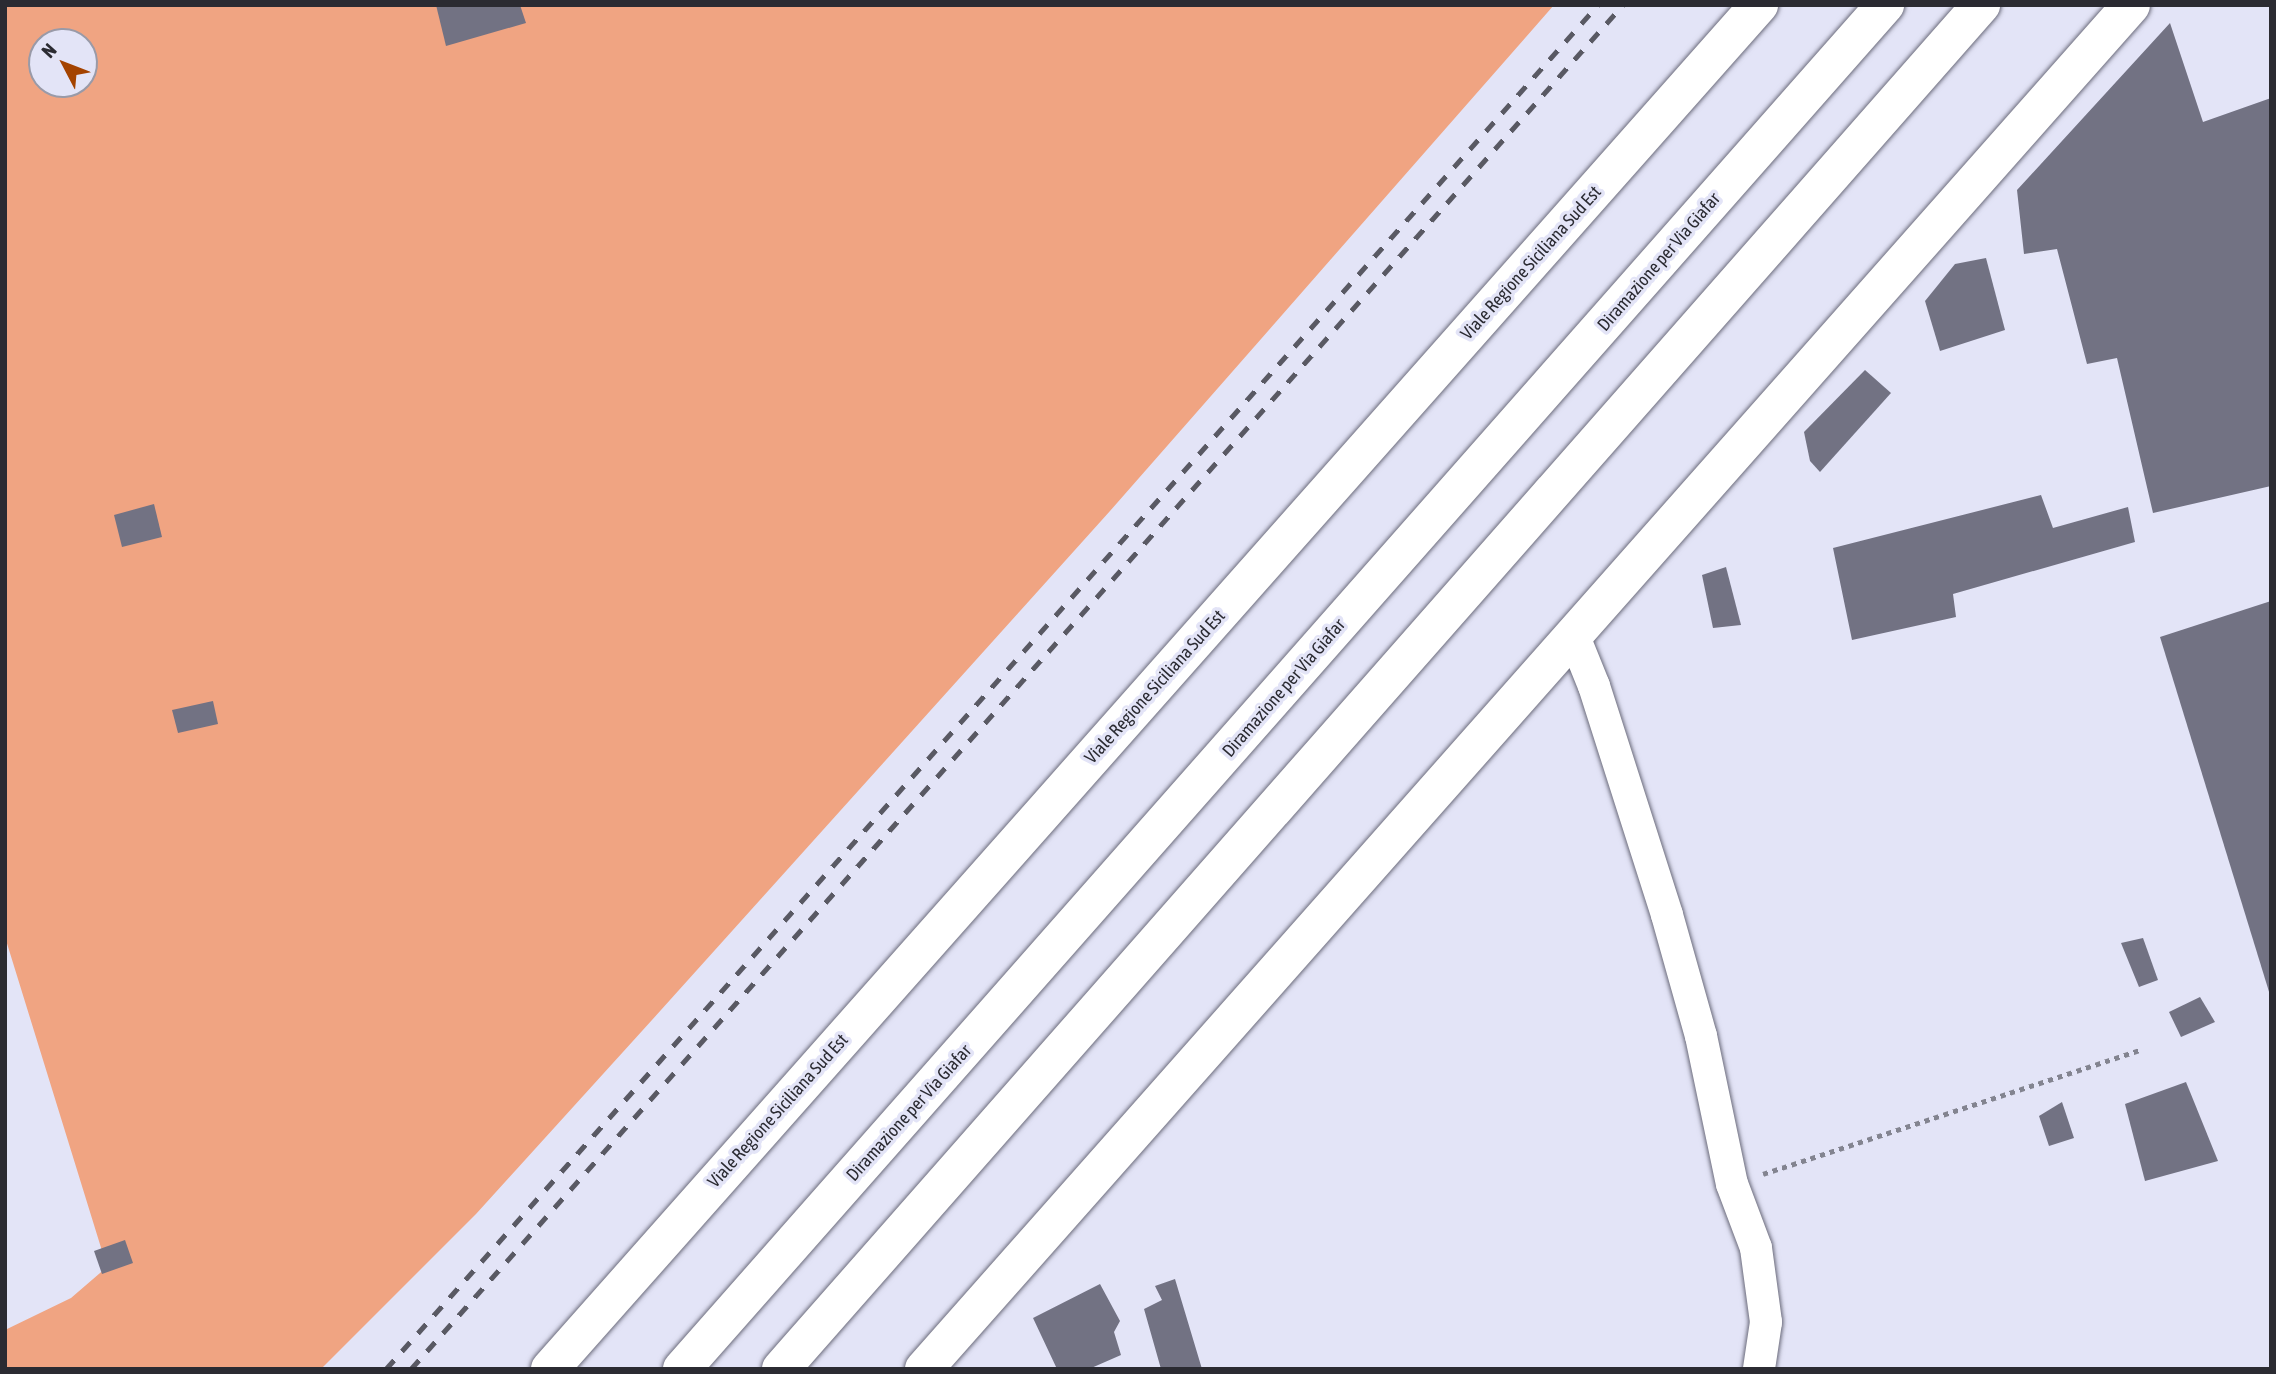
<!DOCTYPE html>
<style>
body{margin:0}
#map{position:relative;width:2276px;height:1374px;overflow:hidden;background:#e3e4f7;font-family:"Asap Condensed",sans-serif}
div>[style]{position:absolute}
.green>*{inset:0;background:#f0a482}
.building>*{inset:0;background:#727283}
.path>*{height:4.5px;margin-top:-2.25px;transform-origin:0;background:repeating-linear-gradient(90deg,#838490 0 5px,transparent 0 10px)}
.roads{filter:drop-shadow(0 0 2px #6b6b7b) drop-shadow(0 0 2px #6b6b7b)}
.street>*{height:32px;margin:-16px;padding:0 16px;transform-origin:16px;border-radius:16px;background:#fff}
.secondary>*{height:38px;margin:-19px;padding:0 19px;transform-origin:19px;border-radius:19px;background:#fff}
.highway>*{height:38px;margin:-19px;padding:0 19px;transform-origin:19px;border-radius:19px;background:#fff}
.rail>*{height:5px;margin-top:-2.5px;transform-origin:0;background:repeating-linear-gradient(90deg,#595963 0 12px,transparent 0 24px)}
span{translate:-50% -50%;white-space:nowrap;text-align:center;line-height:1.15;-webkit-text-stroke:7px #e3e4f7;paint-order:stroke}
.street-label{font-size:18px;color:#2b2b32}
.frame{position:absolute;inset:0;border:7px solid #2b2b32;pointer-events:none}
.north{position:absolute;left:28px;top:28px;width:70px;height:70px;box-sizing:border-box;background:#e3e4f7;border:2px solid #999aa8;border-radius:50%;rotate:312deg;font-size:19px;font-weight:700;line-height:28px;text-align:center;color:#2b2b32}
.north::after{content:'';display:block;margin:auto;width:24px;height:32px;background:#a44300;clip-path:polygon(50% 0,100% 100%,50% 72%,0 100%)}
</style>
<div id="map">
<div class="green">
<div style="clip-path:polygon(evenodd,5px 5px,1554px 5px,1110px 511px,652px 1020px,476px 1214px,321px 1369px,5px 1369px,5px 1330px,71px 1298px,107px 1267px,5px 937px,5px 5px,42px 42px,84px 42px,84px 84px,42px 84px,42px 42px)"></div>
</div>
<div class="building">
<div style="clip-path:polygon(436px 5px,520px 5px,526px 23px,446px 46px)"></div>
<div style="clip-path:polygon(2170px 23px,2203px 122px,2271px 98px,2271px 486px,2153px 513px,2117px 358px,2087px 364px,2057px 249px,2024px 254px,2017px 190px)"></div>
<div style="clip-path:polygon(1986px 258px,2005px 330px,1940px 351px,1925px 301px,1955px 264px)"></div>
<div style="clip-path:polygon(1865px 370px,1891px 393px,1820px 472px,1810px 461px,1804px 432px)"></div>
<div style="clip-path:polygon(2041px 495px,2053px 528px,2128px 507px,2135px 542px,1953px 594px,1956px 617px,1852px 640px,1833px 548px)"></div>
<div style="clip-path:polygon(154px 504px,162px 537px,122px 547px,114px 515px)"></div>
<div style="clip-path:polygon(1726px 567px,1741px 625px,1713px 628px,1702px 575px)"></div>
<div style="clip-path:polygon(2271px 601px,2271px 995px,2270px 995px,2160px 637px)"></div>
<div style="clip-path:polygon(213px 701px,218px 724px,178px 733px,172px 710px)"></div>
<div style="clip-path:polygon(2143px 938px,2158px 980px,2139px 987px,2121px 943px)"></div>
<div style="clip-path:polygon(2200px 997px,2215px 1022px,2181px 1037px,2169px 1012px)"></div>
<div style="clip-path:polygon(2186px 1082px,2218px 1161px,2145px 1181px,2125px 1104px)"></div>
<div style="clip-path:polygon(2062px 1102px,2074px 1138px,2049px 1146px,2039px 1116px)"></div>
<div style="clip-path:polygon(125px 1240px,133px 1263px,102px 1274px,94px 1251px)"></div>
<div style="clip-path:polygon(1175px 1279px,1202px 1369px,1161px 1369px,1144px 1309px,1162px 1300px,1155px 1286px)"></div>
<div style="clip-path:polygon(1100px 1284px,1120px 1321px,1114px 1332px,1121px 1355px,1089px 1369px,1057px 1369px,1033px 1318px)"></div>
</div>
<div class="path">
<div style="left:1763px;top:1174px;width:397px;rotate:-18.2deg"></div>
</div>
<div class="roads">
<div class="street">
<div style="left:1573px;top:634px;width:56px;rotate:68deg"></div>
<div style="left:1594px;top:686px;width:240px;rotate:72.3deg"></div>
<div style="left:1667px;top:915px;width:126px;rotate:74.3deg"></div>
<div style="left:1701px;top:1036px;width:151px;rotate:78.2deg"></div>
<div style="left:1732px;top:1184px;width:68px;rotate:69.4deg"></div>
<div style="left:1756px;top:1248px;width:75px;rotate:82.3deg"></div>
<div style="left:1766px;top:1322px;width:48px;rotate:98.5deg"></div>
</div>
<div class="secondary">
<div style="left:550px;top:1369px;width:1823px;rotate:-48.45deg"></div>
<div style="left:924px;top:1369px;width:1821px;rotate:-48.49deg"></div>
</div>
<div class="highway">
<div style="left:682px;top:1369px;width:1819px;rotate:-48.59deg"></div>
<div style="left:781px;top:1369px;width:1817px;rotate:-48.66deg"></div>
</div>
</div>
<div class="rail">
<div style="left:386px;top:1369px;width:1825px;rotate:-48.38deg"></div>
<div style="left:411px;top:1369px;width:1825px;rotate:-48.38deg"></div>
</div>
<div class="street-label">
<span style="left:1659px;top:262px;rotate:-49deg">Diramazione per Via Giafar</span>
<span style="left:1531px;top:263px;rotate:-48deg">Viale Regione Siciliana Sud Est</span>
<span style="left:1155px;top:687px;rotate:-48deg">Viale Regione Siciliana Sud Est</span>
<span style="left:1284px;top:688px;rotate:-49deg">Diramazione per Via Giafar</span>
<span style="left:778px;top:1111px;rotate:-48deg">Viale Regione Siciliana Sud Est</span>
<span style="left:909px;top:1113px;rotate:-48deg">Diramazione per Via Giafar</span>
</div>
<div class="frame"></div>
<div class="north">N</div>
</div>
